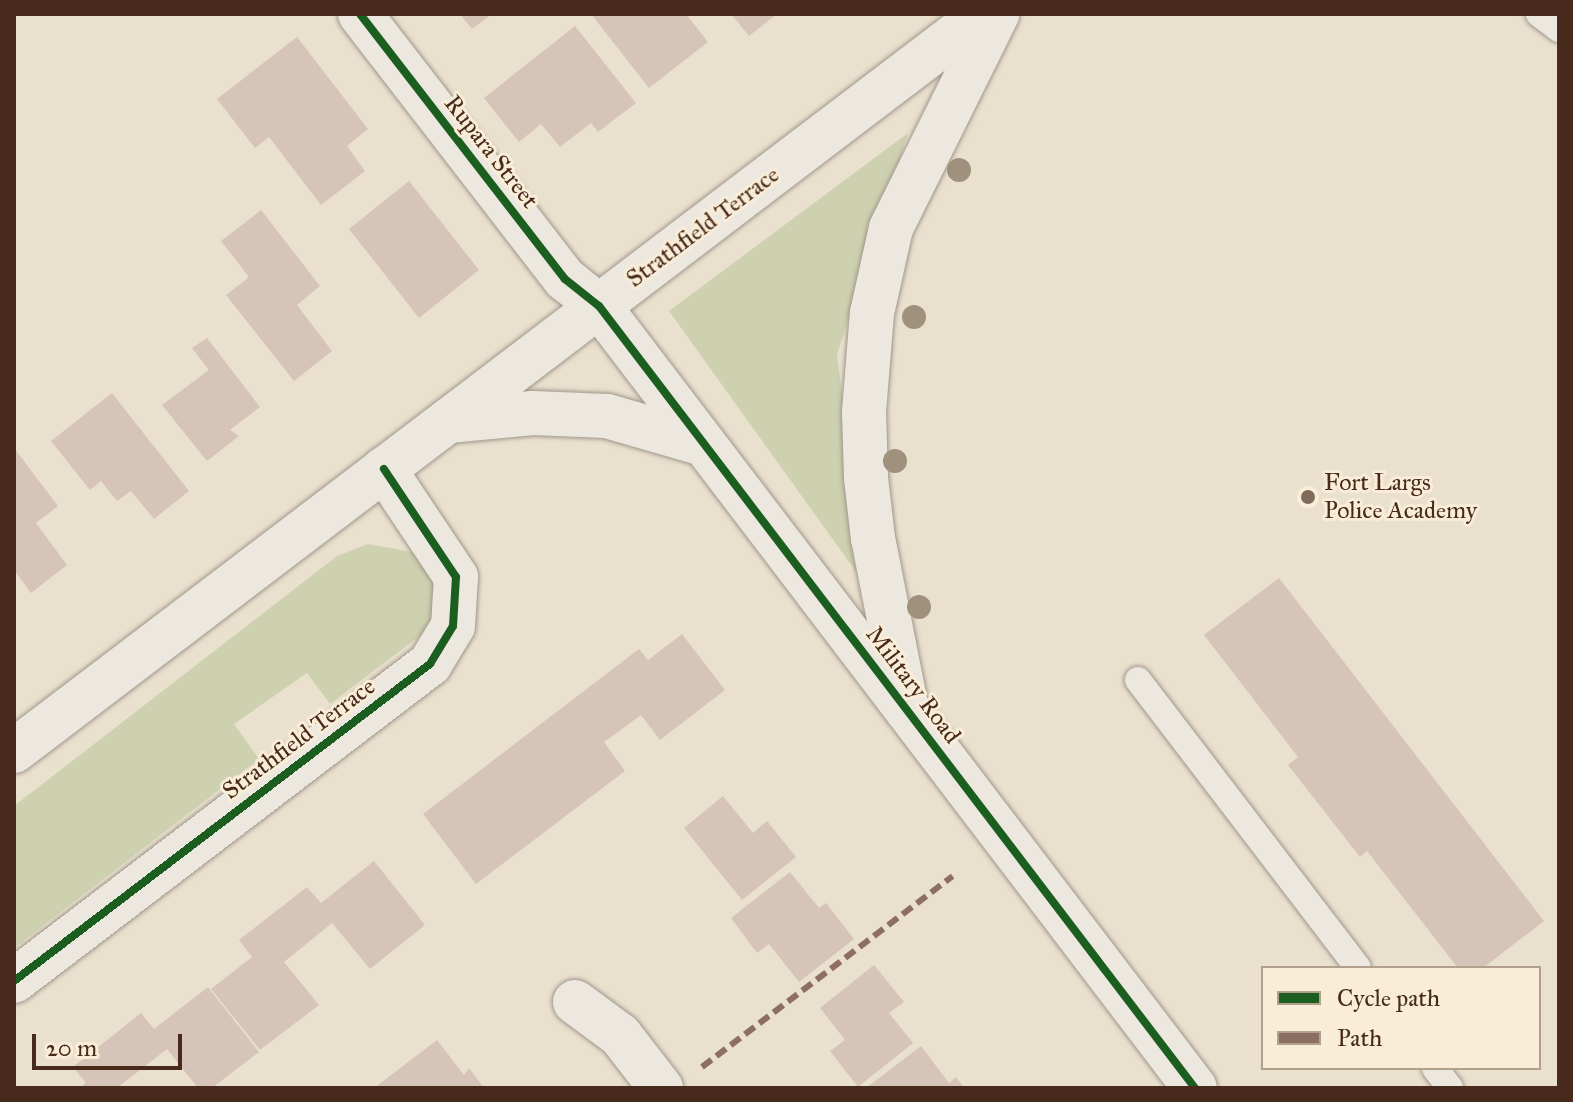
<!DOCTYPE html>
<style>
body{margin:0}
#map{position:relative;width:1573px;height:1102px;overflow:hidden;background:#eae0ce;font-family:"IM FELL Great Primer",serif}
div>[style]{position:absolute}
.green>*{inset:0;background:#ced1b0}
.building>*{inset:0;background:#d6c4b9}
.roads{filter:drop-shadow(0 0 2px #a0978b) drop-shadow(0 0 2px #a0978b)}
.service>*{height:26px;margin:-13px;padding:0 13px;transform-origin:13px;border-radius:13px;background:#ede8df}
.minor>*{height:44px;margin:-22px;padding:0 22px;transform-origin:22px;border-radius:22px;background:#ede8df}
.tertiary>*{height:44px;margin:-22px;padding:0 22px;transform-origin:22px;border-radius:22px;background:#ede8df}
.secondary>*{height:44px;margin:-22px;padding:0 22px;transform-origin:22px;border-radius:22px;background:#ede8df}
.quiet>*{height:6px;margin-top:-3px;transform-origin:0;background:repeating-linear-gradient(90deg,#8d6e63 0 12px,transparent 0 18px)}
.cycleway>*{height:8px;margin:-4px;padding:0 4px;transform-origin:4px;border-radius:4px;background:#1b5e20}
.trees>*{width:24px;height:24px;margin:-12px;border-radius:50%;background:#a0917d}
.dots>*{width:22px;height:22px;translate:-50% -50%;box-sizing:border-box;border:4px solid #f9edd7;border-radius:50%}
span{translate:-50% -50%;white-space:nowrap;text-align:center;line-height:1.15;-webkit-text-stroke:6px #f9edd7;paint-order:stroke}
.street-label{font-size:24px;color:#472a1c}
.poi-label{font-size:24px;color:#472a1c}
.left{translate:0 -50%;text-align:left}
.frame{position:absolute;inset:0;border:16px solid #472a1c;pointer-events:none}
.legend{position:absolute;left:1261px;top:966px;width:280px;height:104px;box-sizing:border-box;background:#f9edd7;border:2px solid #b29f8c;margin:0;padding:10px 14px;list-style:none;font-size:24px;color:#472a1c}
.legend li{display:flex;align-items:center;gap:16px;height:40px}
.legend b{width:40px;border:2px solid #b29f8c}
.scale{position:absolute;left:32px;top:1034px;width:150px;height:36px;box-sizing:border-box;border:4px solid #472a1c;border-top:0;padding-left:10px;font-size:24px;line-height:28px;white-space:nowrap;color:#472a1c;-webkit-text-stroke:6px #f9edd7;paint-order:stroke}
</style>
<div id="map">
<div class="green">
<div style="clip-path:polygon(908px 133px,837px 355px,867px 587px,669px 311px)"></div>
<div style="clip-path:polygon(368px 544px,412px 552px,424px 565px,434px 585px,437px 610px,421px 635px,330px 704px,307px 673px,234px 724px,259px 759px,14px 948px,14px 806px,337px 556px)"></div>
</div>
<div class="building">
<div style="clip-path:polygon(460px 14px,492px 14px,472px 29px)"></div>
<div style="clip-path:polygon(591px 14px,686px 14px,708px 42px,649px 88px)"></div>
<div style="clip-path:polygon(731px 14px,777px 14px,749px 36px)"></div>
<div style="clip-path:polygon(575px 26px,636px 103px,598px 132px,591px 123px,560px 147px,541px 124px,519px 142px,484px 98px)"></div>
<div style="clip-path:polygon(297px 37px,368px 129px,347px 146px,365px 171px,321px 205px,269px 137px,255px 148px,217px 99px)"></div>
<div style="clip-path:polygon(409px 181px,479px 270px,419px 318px,349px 229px)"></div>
<div style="clip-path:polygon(261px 210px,320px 286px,297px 305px,332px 351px,294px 381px,226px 295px,249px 277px,221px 241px)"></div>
<div style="clip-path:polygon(207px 338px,260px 407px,230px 430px,239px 436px,207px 461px,162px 405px,209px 370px,192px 348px)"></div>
<div style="clip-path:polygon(112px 393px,189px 491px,154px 519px,131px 491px,117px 501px,101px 481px,90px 490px,51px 441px)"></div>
<div style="clip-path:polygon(14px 448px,58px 506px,36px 523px,67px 565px,31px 593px,14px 570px)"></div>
<div style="clip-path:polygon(1279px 578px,1544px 921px,1483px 968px,1458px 968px,1367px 851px,1360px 857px,1288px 765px,1298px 757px,1204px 635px)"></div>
<div style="clip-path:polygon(682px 634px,725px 690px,660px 740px,641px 715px,604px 742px,625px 771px,476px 884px,423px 814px,639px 649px,648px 660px)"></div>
<div style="clip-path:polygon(723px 796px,753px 833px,767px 821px,796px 857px,742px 900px,684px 828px)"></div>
<div style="clip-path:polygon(374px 861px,425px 925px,370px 969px,332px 923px,284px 962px,319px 1005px,260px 1050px,211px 989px,252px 957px,239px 940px,307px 887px,321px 903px)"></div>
<div style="clip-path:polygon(790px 872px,819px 908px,826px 903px,854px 939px,799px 982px,769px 944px,757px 953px,731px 918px)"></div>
<div style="clip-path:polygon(874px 965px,904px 1002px,889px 1013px,913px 1043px,858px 1087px,830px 1051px,845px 1040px,820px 1008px)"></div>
<div style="clip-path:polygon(208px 987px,259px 1052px,212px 1088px,198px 1088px,167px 1049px,117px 1088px,79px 1088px,86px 1083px,73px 1067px,141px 1013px,154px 1029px)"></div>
<div style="clip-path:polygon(437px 1040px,464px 1075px,469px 1068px,484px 1088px,374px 1088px)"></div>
<div style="clip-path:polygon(921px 1046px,949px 1083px,956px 1077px,964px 1088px,866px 1088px)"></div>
</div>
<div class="roads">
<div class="service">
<div style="left:1539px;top:14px;width:25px;rotate:37deg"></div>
<div style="left:1138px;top:680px;width:362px;rotate:52.6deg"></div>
<div style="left:1435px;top:1068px;width:25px;rotate:53deg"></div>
</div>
<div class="minor">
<div style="left:360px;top:14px;width:335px;rotate:52.3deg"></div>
<div style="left:565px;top:279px;width:43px;rotate:38.5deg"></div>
<div style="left:14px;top:981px;width:523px;rotate:-37.31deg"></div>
<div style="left:430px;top:664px;width:44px;rotate:-58.8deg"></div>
<div style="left:453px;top:626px;width:49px;rotate:-86.5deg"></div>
<div style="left:456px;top:577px;width:130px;rotate:-123.7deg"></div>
<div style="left:575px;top:1002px;width:56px;rotate:36.3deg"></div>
<div style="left:620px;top:1035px;width:67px;rotate:52.3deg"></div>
</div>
<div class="tertiary">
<div style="left:599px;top:306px;width:983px;rotate:52.69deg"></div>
<div style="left:448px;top:421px;width:85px;rotate:-5.4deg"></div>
<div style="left:533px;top:413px;width:74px;rotate:2.3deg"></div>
<div style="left:607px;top:416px;width:101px;rotate:16.1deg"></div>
</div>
<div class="secondary">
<div style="left:907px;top:710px;width:174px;rotate:-101.2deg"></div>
<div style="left:873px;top:539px;width:61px;rotate:-96.5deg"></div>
<div style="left:866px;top:478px;width:66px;rotate:-91.7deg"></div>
<div style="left:864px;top:412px;width:99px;rotate:-85.4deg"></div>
<div style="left:872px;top:313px;width:87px;rotate:-77.4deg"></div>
<div style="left:891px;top:228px;width:239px;rotate:-63.6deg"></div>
<div style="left:14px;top:751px;width:1217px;rotate:-37.26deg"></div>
</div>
</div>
<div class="quiet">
<div style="left:702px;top:1067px;width:315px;rotate:-37.3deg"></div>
</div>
<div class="cycleway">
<div style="left:360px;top:14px;width:335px;rotate:52.3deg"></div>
<div style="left:565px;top:279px;width:43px;rotate:38.5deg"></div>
<div style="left:599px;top:306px;width:983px;rotate:52.69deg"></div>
<div style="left:14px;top:981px;width:523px;rotate:-37.31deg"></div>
<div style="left:430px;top:664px;width:44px;rotate:-58.8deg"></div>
<div style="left:453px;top:626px;width:49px;rotate:-86.5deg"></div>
<div style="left:456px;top:577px;width:130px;rotate:-123.7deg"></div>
</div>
<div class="trees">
<div style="left:959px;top:170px"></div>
<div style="left:914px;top:317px"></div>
<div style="left:895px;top:461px"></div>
<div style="left:919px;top:607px"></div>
</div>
<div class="dots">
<div style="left:1308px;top:497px;background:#806a5a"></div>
</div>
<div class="street-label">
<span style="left:491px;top:152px;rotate:52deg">Rupara Street</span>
<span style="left:703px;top:227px;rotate:-37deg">Strathfield Terrace</span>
<span style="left:913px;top:685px;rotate:53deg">Military Road</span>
<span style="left:299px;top:739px;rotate:-37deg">Strathfield Terrace</span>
</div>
<div class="poi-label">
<span class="left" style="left:1324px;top:497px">Fort Largs<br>Police Academy</span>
</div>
<div class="frame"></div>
<ul class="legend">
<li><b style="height:10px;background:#1b5e20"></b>Cycle path</li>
<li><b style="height:10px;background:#8d6e63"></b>Path</li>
</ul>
<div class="scale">20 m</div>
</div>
